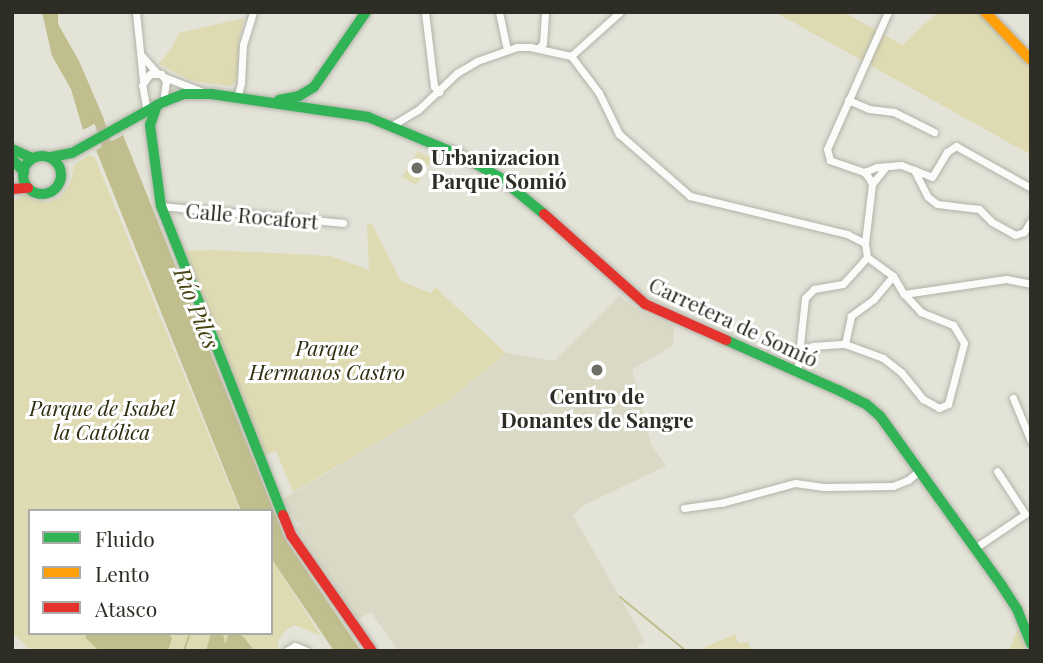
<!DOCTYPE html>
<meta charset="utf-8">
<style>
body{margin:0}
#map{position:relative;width:1043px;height:663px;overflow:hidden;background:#e3e3d8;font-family:"Playfair Display",serif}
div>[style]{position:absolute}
.built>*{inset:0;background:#dad9c5}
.green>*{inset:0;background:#dedbb3}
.water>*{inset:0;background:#c1be8d}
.stream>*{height:2px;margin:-1px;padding:0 1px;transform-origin:1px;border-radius:1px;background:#c1be8d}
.river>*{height:10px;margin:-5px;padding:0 5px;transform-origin:5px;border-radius:5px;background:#c1be8d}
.roads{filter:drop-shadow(0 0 2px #b2b2a9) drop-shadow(0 0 2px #b2b2a9)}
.street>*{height:7px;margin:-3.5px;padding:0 3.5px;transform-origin:3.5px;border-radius:3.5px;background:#fbfbf9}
.fast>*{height:10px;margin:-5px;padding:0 5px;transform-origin:5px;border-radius:5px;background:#30b455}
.fast>.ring{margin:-5px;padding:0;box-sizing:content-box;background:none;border:10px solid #30b455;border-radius:50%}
.slow>*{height:10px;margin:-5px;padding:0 5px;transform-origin:5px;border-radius:5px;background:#ff9f0a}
.jam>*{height:10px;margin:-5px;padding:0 5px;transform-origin:5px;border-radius:5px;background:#e5322d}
.dots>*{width:19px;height:19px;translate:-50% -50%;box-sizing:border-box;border:4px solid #fff;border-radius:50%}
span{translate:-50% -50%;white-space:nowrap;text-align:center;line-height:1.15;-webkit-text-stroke:6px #fff;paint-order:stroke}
.poi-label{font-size:21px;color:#2e2d25;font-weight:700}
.left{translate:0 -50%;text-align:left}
.street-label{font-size:21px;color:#2e2d25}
.park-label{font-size:21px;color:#2f2d0f;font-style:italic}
.water-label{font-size:23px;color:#484411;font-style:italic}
.frame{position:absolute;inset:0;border:14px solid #2e2d25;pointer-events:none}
.legend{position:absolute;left:28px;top:509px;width:245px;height:126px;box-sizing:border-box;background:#fff;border:2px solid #ababa8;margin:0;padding:9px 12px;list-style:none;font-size:21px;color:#2e2d25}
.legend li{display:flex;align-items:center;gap:14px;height:35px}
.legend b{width:35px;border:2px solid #ababa8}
</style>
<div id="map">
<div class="built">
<div style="clip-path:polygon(619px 296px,639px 311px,674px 326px,673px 346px,632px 369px,651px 444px,666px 466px,584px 505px,573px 515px,645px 641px,638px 646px,640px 651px,398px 651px,371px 612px,358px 619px,299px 532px,296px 528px,299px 526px,283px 499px,449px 400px,506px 353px,554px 361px)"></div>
</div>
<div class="green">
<div style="clip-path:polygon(775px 12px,844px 12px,902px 45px,938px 12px,985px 12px,1031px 60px,1031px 155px)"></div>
<div style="clip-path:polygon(244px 18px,239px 42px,238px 77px,232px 86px,192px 81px,159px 64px,171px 49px,179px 33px)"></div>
<div style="clip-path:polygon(418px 151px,432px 159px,416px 185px,402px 177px)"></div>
<div style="clip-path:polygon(89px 155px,95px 158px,240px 511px,30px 511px,30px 633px,271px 633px,271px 558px,321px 636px,295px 625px,286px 630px,279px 640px,277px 651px,32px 651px,12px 632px,12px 202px,25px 194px,34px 200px,48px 202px,59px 198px,70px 184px,74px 165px)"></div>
<div style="clip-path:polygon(372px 224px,401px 281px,431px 293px,435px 287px,506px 353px,449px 400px,293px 492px,276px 451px,259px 457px,177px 251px,214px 250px,331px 256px,369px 270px,367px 225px)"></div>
<div style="clip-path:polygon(1017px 631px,1019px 631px,1026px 651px,1009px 651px)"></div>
<div style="clip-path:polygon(735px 634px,738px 643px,748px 642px,751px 651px,701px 649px)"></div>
</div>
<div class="water">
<div style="clip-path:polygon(42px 12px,58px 12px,58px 24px,79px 61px,104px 119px,83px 130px,71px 89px,52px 56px)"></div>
<div style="clip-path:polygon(123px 135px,285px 539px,361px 651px,334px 651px,271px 558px,271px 511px,241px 511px,96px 150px)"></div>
<div style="clip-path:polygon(85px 633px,169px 633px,172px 638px,168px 651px,99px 651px,86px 638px)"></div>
<div style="clip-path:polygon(211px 633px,223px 633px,225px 644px,229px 633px,240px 633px,255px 651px,206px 651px)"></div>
</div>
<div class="stream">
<div style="left:620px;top:597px;width:85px;rotate:39.3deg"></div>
<div style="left:184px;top:651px;width:19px;rotate:-72deg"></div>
</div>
<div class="river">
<div style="left:99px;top:121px;width:40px;rotate:72deg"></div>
</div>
<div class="roads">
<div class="street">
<div style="left:136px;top:12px;width:69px;rotate:84.2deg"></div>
<div style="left:425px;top:12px;width:75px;rotate:83.1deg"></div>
<div style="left:434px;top:86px;width:8px;rotate:50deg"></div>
<div style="left:499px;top:12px;width:39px;rotate:78deg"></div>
<div style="left:539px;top:48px;width:6px;rotate:-51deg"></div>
<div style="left:543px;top:43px;width:31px;rotate:-86deg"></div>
<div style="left:141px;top:55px;width:24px;rotate:48deg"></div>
<div style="left:571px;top:56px;width:66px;rotate:-41.9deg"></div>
<div style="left:164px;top:77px;width:39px;rotate:21deg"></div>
<div style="left:237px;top:98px;width:16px;rotate:-75deg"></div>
<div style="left:241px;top:83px;width:38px;rotate:-87deg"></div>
<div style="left:243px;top:45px;width:34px;rotate:-73deg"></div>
<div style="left:848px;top:100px;width:23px;rotate:23deg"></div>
<div style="left:869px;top:109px;width:25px;rotate:7deg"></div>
<div style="left:894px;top:112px;width:45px;rotate:26.6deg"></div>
<div style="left:147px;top:112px;width:27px;rotate:-100deg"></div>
<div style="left:142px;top:85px;width:14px;rotate:-54deg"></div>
<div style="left:150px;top:74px;width:11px"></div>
<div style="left:161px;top:74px;width:9px;rotate:54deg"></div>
<div style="left:166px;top:81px;width:21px;rotate:98deg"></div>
<div style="left:391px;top:126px;width:31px;rotate:-31deg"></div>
<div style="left:418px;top:110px;width:54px;rotate:-43.5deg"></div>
<div style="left:457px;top:73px;width:23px;rotate:-31deg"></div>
<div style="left:477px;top:61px;width:42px;rotate:-19.3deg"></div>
<div style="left:517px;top:47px;width:13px"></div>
<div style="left:530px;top:47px;width:42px;rotate:12.4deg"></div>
<div style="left:571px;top:56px;width:46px;rotate:52.9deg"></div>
<div style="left:599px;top:93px;width:46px;rotate:64deg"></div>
<div style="left:619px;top:134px;width:94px;rotate:41.1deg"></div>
<div style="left:690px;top:196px;width:162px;rotate:13.6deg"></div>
<div style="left:847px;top:234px;width:20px;rotate:27deg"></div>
<div style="left:865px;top:243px;width:14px;rotate:82deg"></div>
<div style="left:867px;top:257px;width:32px;rotate:36deg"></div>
<div style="left:893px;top:276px;width:21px;rotate:59deg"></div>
<div style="left:904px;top:294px;width:103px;rotate:-8.4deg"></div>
<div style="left:1006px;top:279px;width:25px;rotate:11deg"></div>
<div style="left:914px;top:170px;width:30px;rotate:63deg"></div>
<div style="left:928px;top:197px;width:11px;rotate:38deg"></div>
<div style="left:937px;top:204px;width:42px;rotate:6.8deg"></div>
<div style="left:979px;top:209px;width:18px;rotate:45deg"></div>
<div style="left:992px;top:222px;width:26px;rotate:29deg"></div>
<div style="left:1015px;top:235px;width:9px;rotate:-18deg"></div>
<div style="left:1024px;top:232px;width:13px;rotate:-58deg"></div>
<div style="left:864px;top:172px;width:14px;rotate:-21deg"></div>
<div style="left:877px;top:167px;width:24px;rotate:-5deg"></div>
<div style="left:901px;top:165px;width:33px;rotate:21deg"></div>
<div style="left:932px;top:177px;width:29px;rotate:-59deg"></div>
<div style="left:947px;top:152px;width:11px;rotate:-34deg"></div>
<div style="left:956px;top:146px;width:86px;rotate:29.2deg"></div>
<div style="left:872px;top:184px;width:22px;rotate:-51deg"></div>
<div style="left:161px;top:206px;width:183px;rotate:5.3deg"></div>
<div style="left:865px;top:243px;width:59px;rotate:-83.2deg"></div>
<div style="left:872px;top:184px;width:7px;rotate:-117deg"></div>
<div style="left:869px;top:178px;width:8px;rotate:-130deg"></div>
<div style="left:864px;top:172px;width:36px;rotate:-161deg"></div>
<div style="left:830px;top:160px;width:11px;rotate:-105deg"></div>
<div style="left:827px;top:149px;width:150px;rotate:-66deg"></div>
<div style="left:893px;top:276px;width:30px;rotate:130deg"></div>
<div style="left:874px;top:299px;width:29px;rotate:144deg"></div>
<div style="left:851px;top:316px;width:29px;rotate:102deg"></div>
<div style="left:845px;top:344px;width:40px;rotate:20.2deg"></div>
<div style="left:883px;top:358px;width:23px;rotate:38deg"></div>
<div style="left:901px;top:372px;width:35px;rotate:51deg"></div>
<div style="left:923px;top:399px;width:18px;rotate:29deg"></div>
<div style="left:939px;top:408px;width:10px;rotate:-24deg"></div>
<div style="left:948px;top:404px;width:63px;rotate:-75.3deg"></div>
<div style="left:964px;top:343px;width:21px;rotate:-121deg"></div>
<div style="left:953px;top:325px;width:35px;rotate:-158deg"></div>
<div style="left:921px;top:312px;width:25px;rotate:-133deg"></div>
<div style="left:800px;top:351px;width:14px;rotate:-21deg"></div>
<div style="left:813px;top:346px;width:32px;rotate:-4deg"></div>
<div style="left:797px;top:373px;width:75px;rotate:-83.9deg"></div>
<div style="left:805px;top:298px;width:13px;rotate:-45deg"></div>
<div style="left:814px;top:289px;width:29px;rotate:-10deg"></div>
<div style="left:843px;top:284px;width:36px;rotate:-48deg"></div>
<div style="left:1013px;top:398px;width:47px;rotate:67.3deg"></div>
<div style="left:684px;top:508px;width:37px;rotate:-8deg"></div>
<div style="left:721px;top:503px;width:77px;rotate:-15.1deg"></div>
<div style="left:795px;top:483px;width:29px;rotate:8deg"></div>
<div style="left:824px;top:487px;width:69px;rotate:-0.8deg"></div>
<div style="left:893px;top:486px;width:16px;rotate:-22deg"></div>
<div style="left:908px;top:480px;width:16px;rotate:-40deg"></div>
<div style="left:975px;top:548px;width:60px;rotate:-34.2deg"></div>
<div style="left:1025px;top:514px;width:51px;rotate:-123.1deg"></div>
<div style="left:286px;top:651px;width:10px;rotate:-29deg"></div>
<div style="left:295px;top:646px;width:13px;rotate:23deg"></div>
</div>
<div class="fast">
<div style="left:279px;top:100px;width:20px;rotate:-11deg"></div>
<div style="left:299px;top:96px;width:17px;rotate:-31deg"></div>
<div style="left:314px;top:87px;width:91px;rotate:-55.3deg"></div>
<div style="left:157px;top:105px;width:21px;rotate:109deg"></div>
<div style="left:150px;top:125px;width:82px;rotate:82.3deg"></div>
<div style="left:161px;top:206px;width:332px;rotate:68.5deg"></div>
<div style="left:12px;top:149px;width:22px;rotate:24deg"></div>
<div class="ring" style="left:23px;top:156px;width:28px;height:28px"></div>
<div style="left:51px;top:157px;width:21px;rotate:-11deg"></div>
<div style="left:72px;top:153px;width:104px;rotate:-29.3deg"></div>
<div style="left:163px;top:102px;width:22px;rotate:-21deg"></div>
<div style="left:184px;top:94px;width:27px"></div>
<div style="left:211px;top:94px;width:159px;rotate:8.3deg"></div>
<div style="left:368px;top:117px;width:102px;rotate:22.5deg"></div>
<div style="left:462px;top:156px;width:43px;rotate:29.6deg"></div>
<div style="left:499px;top:177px;width:58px;rotate:39.4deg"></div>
<div style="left:12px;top:159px;width:18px;rotate:47deg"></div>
<div style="left:726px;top:340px;width:123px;rotate:24.1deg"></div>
<div style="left:838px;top:390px;width:31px;rotate:27deg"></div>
<div style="left:866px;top:404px;width:18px;rotate:41deg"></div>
<div style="left:880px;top:416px;width:209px;rotate:54.3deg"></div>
<div style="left:1002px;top:586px;width:27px;rotate:57deg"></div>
<div style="left:1017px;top:609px;width:38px;rotate:68deg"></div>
</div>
<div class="slow">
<div style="left:985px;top:12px;width:66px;rotate:46.2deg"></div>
</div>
<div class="jam">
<div style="left:12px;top:189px;width:16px;rotate:-4deg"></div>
<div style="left:544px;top:214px;width:135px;rotate:41.7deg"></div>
<div style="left:645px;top:304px;width:89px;rotate:24deg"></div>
<div style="left:283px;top:515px;width:22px;rotate:68deg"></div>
<div style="left:291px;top:535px;width:141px;rotate:55.1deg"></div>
</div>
</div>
<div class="dots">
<div style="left:417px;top:168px;background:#6d6d64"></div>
<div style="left:597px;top:370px;background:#6d6d64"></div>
</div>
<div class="poi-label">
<span class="left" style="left:431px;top:168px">Urbanizacion<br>Parque Somió</span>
<span style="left:597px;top:407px">Centro de<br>Donantes de Sangre</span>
</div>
<div class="street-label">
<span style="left:252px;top:215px;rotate:5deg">Calle Rocafort</span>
<span style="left:734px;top:321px;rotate:25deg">Carretera de Somió</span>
</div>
<div class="park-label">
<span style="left:327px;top:359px">Parque<br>Hermanos Castro</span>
<span style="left:102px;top:419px">Parque de Isabel<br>la Católica</span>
</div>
<div class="water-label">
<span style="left:197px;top:308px;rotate:68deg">Río Piles</span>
</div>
<div class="frame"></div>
<ul class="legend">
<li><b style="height:9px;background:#30b455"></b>Fluido</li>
<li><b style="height:9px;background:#ff9f0a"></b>Lento</li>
<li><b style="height:9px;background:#e5322d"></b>Atasco</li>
</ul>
</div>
